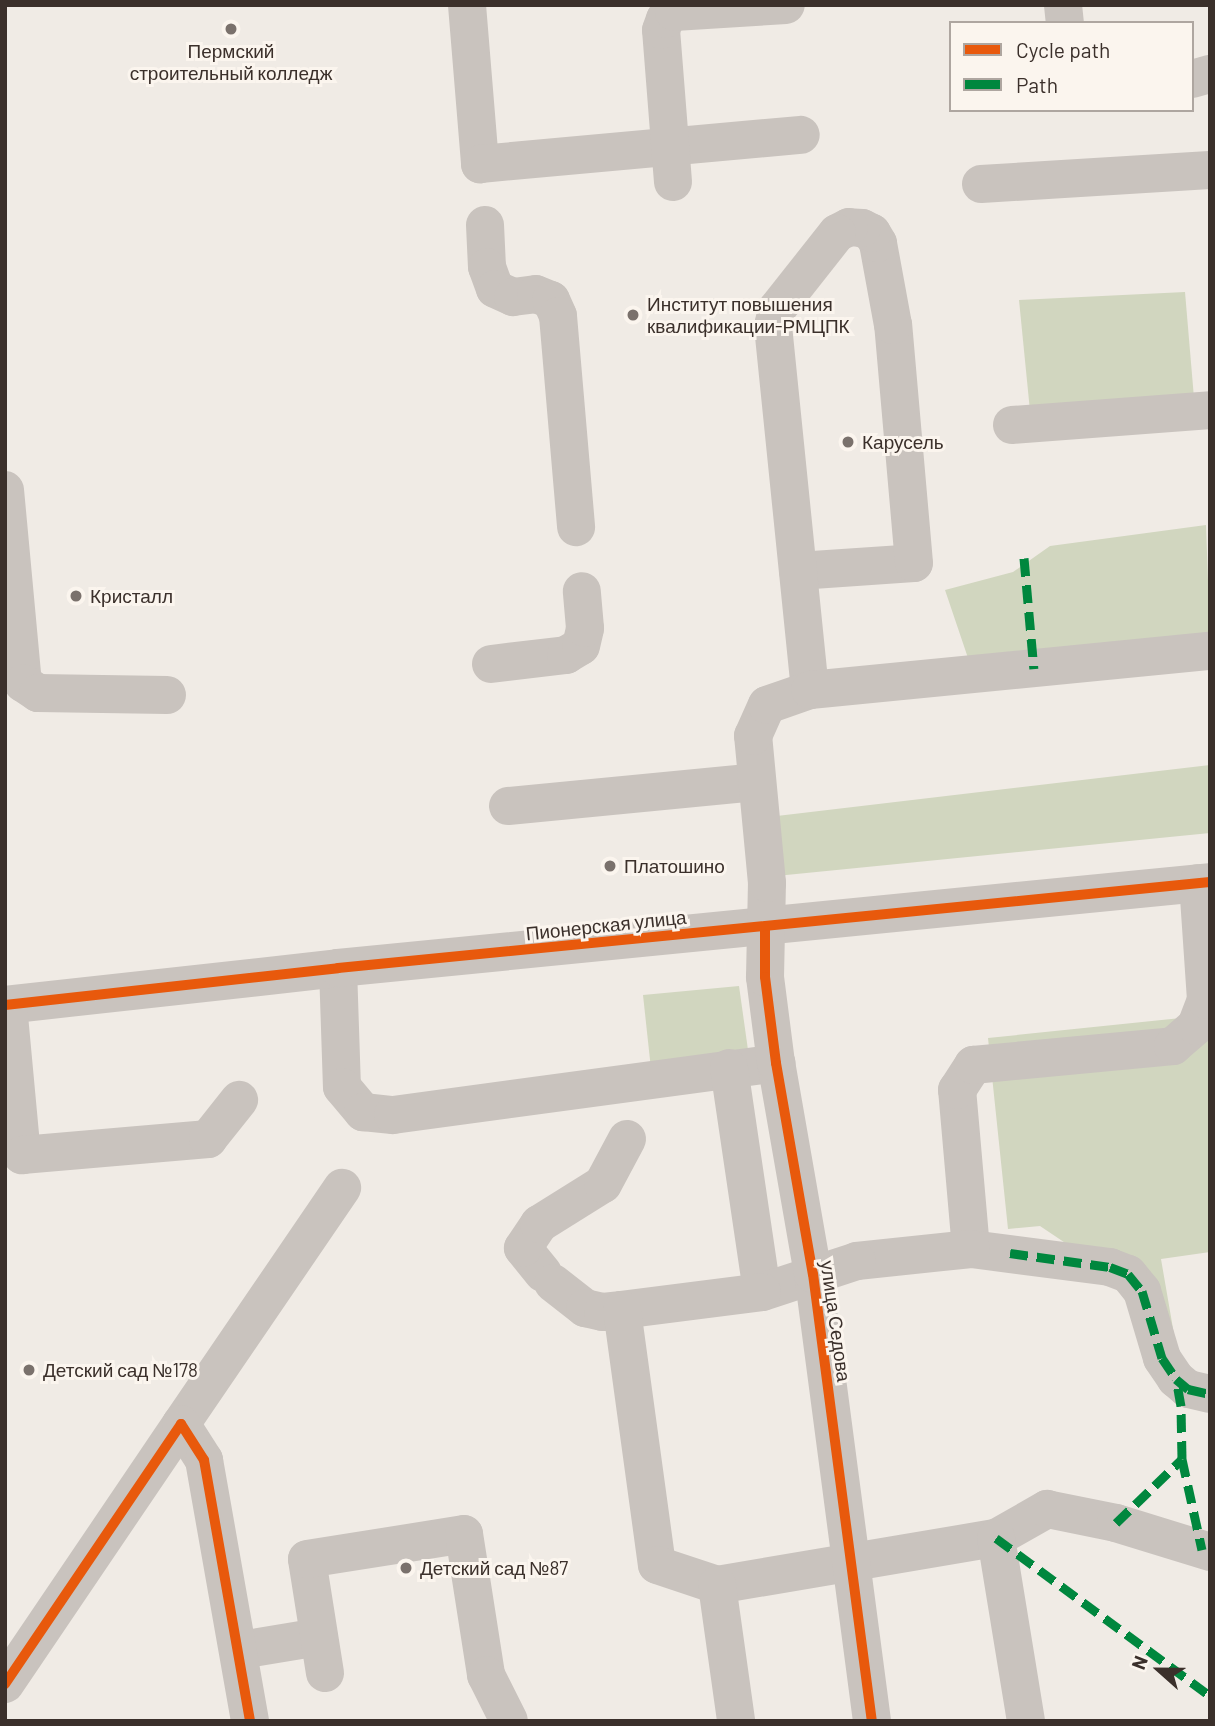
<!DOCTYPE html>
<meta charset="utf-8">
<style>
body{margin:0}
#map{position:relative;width:1215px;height:1726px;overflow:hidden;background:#f0ebe5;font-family:Barlow,sans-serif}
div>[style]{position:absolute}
.green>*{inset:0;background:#d1d6bf}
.minor>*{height:38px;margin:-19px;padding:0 19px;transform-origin:19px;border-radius:19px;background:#c9c3be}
.quiet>*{height:9px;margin-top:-4.5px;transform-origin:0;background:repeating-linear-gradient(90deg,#00873e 0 18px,transparent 0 27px)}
.cycleway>*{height:10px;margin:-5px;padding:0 5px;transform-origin:5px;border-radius:5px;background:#e8590c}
.dots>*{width:19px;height:19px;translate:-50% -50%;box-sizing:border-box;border:4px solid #fbf5ee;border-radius:50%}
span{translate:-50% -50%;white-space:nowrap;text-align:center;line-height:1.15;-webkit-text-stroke:6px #fbf5ee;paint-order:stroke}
.poi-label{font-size:19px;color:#3b302b}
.left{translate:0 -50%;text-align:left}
.street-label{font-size:19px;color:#3b302b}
.frame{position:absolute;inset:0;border:7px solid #3b302b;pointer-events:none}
.legend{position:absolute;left:949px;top:21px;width:245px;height:91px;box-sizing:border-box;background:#fbf5ee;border:2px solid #aea6a0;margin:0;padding:9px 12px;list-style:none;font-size:21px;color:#3b302b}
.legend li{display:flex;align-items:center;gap:14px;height:35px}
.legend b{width:35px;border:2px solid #aea6a0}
.north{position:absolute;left:1124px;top:1635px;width:70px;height:70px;-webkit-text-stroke:5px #fbf5ee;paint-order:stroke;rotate:291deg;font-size:19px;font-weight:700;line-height:28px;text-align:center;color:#3b302b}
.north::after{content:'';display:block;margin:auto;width:24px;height:32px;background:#3b302b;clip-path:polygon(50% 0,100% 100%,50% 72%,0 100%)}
</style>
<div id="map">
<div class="green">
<div style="clip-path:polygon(1185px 292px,1194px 398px,1030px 411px,1019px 300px)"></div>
<div style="clip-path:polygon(1206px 525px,1210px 635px,968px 658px,945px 590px,1013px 572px,1050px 546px)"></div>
<div style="clip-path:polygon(1210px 765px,1210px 833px,766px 877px,760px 818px)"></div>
<div style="clip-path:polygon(739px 986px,748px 1050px,651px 1069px,643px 995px)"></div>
<div style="clip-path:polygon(1210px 1015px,1210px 1252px,1161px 1259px,1180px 1369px,1122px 1281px,1040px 1226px,1008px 1229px,988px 1038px)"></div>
</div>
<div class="minor">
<div style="left:467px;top:5px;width:160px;rotate:85.3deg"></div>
<div style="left:480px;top:164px;width:322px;rotate:-5.2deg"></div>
<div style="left:1063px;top:5px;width:18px;rotate:84deg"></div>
<div style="left:1192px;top:79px;width:19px;rotate:-16deg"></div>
<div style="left:673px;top:182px;width:152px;rotate:-94.5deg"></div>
<div style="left:661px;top:30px;width:12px;rotate:-70deg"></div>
<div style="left:665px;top:19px;width:11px;rotate:-38deg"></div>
<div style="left:674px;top:12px;width:112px;rotate:-3.6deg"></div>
<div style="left:981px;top:184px;width:229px;rotate:-3.5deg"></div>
<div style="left:485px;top:225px;width:42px;rotate:87.3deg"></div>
<div style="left:487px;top:267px;width:23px;rotate:70deg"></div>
<div style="left:495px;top:289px;width:20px;rotate:24deg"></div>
<div style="left:513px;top:297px;width:23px;rotate:-7deg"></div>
<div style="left:536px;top:294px;width:16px;rotate:22deg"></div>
<div style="left:551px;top:300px;width:17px;rotate:66deg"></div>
<div style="left:558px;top:316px;width:212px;rotate:85.1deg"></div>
<div style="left:1012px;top:425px;width:199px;rotate:-4.3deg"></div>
<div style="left:5px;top:490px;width:194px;rotate:84.7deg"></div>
<div style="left:23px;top:683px;width:18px;rotate:34deg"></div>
<div style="left:38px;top:693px;width:129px;rotate:0.9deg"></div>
<div style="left:798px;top:571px;width:116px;rotate:-3.9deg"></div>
<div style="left:914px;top:563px;width:239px;rotate:-95deg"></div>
<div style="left:893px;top:325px;width:83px;rotate:-100.4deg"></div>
<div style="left:878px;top:243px;width:12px;rotate:-121deg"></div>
<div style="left:872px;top:233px;width:11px;rotate:-153deg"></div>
<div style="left:862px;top:228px;width:13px;rotate:-176deg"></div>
<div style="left:849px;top:227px;width:13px;rotate:153deg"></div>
<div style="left:837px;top:233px;width:97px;rotate:128.3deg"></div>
<div style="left:777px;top:309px;width:17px;rotate:103deg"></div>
<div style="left:773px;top:326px;width:366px;rotate:84.2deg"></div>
<div style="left:491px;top:664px;width:76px;rotate:-6.8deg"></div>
<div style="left:566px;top:655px;width:17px;rotate:-31deg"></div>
<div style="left:581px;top:646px;width:18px;rotate:-77deg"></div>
<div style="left:585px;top:628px;width:37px;rotate:-95deg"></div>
<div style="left:508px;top:806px;width:249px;rotate:-5.5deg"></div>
<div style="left:338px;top:968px;width:119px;rotate:88.1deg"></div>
<div style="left:342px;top:1087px;width:33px;rotate:50deg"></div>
<div style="left:363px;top:1112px;width:30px;rotate:6deg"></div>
<div style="left:393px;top:1115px;width:387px;rotate:-7.7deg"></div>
<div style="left:5px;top:1005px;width:335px;rotate:-6.3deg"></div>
<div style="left:338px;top:968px;width:876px;rotate:-5.63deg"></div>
<div style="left:8px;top:1005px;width:151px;rotate:84.7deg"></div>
<div style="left:22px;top:1155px;width:187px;rotate:-4.9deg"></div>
<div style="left:208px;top:1139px;width:50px;rotate:-51.5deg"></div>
<div style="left:729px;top:1068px;width:226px;rotate:81.6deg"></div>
<div style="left:971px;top:1249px;width:160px;rotate:-95deg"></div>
<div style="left:957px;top:1090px;width:30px;rotate:-57deg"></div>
<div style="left:973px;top:1065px;width:201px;rotate:-5.4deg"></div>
<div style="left:1173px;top:1046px;width:30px;rotate:-41deg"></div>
<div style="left:1196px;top:1026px;width:28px;rotate:-69deg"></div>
<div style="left:1206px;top:1000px;width:117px;rotate:-93.9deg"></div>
<div style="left:543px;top:1273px;width:32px;rotate:-129deg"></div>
<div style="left:523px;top:1248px;width:29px;rotate:-56deg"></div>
<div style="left:539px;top:1224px;width:75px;rotate:-32deg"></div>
<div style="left:603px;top:1184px;width:51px;rotate:-61.9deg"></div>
<div style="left:553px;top:1283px;width:41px;rotate:38deg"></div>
<div style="left:585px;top:1308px;width:18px;rotate:13deg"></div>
<div style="left:603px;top:1312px;width:19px;rotate:-6deg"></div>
<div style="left:1210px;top:1394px;width:23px;rotate:-167deg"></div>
<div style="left:1188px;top:1389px;width:16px;rotate:-140deg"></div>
<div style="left:1176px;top:1379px;width:25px;rotate:-124deg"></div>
<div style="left:1162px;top:1358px;width:70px;rotate:-106.6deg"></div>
<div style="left:1142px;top:1291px;width:22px;rotate:-129deg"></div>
<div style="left:1128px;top:1274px;width:19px;rotate:-159deg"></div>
<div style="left:1110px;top:1267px;width:140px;rotate:-172.6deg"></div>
<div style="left:971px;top:1249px;width:115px;rotate:174deg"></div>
<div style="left:857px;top:1261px;width:100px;rotate:161.9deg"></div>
<div style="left:762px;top:1292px;width:141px;rotate:172.7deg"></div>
<div style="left:622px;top:1310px;width:257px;rotate:82.2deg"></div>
<div style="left:657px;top:1565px;width:63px;rotate:18.4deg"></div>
<div style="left:717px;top:1585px;width:283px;rotate:-9.6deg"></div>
<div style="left:996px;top:1538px;width:59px;rotate:-29.6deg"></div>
<div style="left:1047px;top:1509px;width:70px;rotate:11.5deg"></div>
<div style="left:1116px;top:1523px;width:98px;rotate:17.1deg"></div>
<div style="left:181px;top:1424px;width:286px;rotate:-55.7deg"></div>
<div style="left:996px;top:1538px;width:185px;rotate:80.7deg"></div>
<div style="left:717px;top:1585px;width:137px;rotate:82deg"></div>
<div style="left:240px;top:1650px;width:80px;rotate:-9.3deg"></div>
<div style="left:325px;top:1673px;width:115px;rotate:-99deg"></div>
<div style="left:307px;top:1559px;width:159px;rotate:-9deg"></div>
<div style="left:464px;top:1534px;width:143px;rotate:81.1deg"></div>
<div style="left:486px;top:1675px;width:51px;rotate:63.4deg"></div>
<div style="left:5px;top:1684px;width:314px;rotate:-55.9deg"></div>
<div style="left:181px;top:1424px;width:43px;rotate:57.4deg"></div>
<div style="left:204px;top:1460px;width:265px;rotate:80deg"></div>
<div style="left:872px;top:1721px;width:451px;rotate:-97.5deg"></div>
<div style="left:813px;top:1274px;width:214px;rotate:-99.9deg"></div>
<div style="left:776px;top:1063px;width:87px;rotate:-97.3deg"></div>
<div style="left:765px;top:977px;width:94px;rotate:-88.8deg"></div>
<div style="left:767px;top:883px;width:148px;rotate:-95.4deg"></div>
<div style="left:753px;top:736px;width:34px;rotate:-66deg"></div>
<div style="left:767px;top:705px;width:46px;rotate:-19.2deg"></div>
<div style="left:810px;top:690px;width:402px;rotate:-5.6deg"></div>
</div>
<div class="quiet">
<div style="left:1024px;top:558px;width:111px;rotate:84.9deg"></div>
<div style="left:1010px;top:1253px;width:101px;rotate:8deg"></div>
<div style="left:1110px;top:1267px;width:19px;rotate:21deg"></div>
<div style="left:1128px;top:1274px;width:22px;rotate:51deg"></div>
<div style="left:1142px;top:1291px;width:70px;rotate:73.4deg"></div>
<div style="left:1162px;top:1358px;width:25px;rotate:56deg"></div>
<div style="left:1176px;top:1379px;width:16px;rotate:40deg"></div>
<div style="left:1188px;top:1389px;width:23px;rotate:13deg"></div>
<div style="left:1182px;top:1459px;width:93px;rotate:77.6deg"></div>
<div style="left:1116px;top:1523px;width:92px;rotate:-44.1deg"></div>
<div style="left:1182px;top:1459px;width:53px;rotate:-91.1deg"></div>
<div style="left:1181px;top:1406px;width:27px;rotate:-100deg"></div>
<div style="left:996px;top:1538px;width:266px;rotate:36.4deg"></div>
</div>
<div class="cycleway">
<div style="left:765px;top:927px;width:50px;rotate:90deg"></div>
<div style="left:765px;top:977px;width:87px;rotate:82.7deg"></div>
<div style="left:776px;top:1063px;width:214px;rotate:80.1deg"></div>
<div style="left:813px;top:1274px;width:451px;rotate:82.5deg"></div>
<div style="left:5px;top:1005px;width:335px;rotate:-6.3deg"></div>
<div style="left:338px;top:968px;width:876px;rotate:-5.63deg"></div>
<div style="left:5px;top:1684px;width:314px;rotate:-55.9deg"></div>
<div style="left:181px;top:1424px;width:43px;rotate:57.4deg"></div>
<div style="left:204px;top:1460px;width:265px;rotate:80deg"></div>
</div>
<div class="dots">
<div style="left:231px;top:29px;background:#7a716c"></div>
<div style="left:633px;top:315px;background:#7a716c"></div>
<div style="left:848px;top:442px;background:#7a716c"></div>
<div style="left:76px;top:596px;background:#7a716c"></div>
<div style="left:610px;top:866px;background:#7a716c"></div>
<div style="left:29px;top:1370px;background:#7a716c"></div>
<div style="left:406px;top:1568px;background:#7a716c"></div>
</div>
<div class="poi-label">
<span style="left:231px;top:62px">Пермский<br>строительный колледж</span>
<span class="left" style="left:647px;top:315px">Институт повышения<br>квалификации-РМЦПК</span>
<span class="left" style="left:862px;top:442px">Карусель</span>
<span class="left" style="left:90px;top:596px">Кристалл</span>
<span class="left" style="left:624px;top:866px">Платошино</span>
<span class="left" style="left:43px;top:1370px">Детский сад №178</span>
<span class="left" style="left:420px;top:1568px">Детский сад №87</span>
</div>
<div class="street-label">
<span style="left:606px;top:925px;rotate:-6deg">Пионерская улица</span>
<span style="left:836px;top:1321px;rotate:82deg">улица Седова</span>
</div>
<div class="frame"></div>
<ul class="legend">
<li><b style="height:9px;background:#e8590c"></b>Cycle path</li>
<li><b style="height:9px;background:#00873e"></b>Path</li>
</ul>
<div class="north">N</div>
</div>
